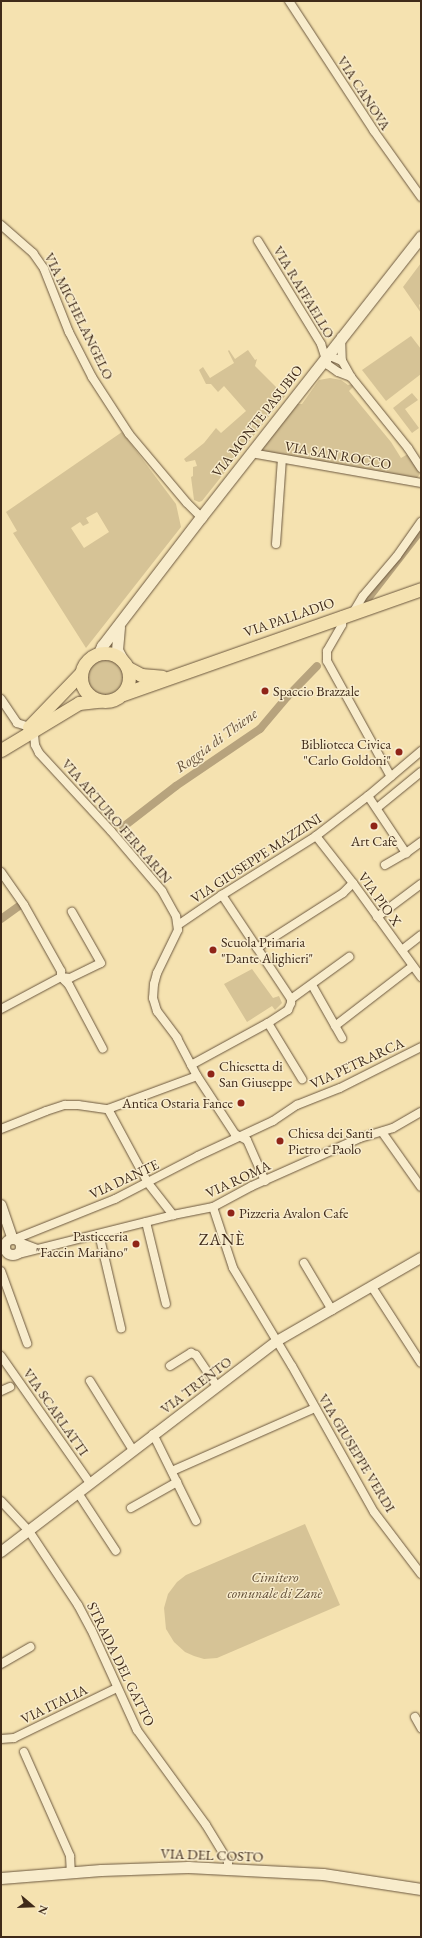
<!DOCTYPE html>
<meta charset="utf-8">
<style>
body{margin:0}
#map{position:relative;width:422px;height:1938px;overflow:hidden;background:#f5e2b0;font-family:"EB Garamond",serif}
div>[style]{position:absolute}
.green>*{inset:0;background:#d6c396}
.round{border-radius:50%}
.canal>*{height:8px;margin:-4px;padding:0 4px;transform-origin:4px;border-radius:4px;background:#b7a37d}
.roads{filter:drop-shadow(0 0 1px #6c583f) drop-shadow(0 0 1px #6c583f)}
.minor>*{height:8px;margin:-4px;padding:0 4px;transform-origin:4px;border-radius:4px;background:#f8eccc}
.tertiary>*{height:10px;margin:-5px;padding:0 5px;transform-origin:5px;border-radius:5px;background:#f8eccc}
.tertiary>.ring{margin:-5px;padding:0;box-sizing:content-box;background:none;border:10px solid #f8eccc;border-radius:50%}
.secondary>*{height:11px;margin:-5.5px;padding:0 5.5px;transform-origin:5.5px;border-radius:5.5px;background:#f8eccc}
.primary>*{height:13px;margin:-6.5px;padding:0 6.5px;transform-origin:6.5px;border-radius:6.5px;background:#f5e2b0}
.primary>.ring{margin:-6.5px;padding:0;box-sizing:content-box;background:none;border:13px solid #f5e2b0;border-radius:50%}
.dots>*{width:11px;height:11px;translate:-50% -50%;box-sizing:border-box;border:2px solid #f8eccc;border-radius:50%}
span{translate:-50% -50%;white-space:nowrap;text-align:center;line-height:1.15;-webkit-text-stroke:3px #f8eccc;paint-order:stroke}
.street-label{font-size:14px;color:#3f2a19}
.poi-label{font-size:14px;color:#3f2a19}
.left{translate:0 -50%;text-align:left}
.right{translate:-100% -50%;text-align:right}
.park-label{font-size:14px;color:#5d4932;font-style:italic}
.water-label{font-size:15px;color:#634e37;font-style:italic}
.quarter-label{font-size:16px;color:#3f2a19;letter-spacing:1px}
.frame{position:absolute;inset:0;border:2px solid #3f2a19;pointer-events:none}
.north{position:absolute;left:12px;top:1886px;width:40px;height:40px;-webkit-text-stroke:3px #f8eccc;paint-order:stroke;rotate:109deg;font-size:11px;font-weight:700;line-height:16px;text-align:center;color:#3f2a19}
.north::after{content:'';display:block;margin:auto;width:14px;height:18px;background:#3f2a19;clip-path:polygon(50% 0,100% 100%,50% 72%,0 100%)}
</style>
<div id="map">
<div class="green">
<div style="clip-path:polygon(421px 263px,421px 303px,419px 305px,421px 313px,403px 287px)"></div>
<div style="clip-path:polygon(411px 336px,421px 349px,421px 374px,386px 401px,362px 370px)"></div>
<div style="clip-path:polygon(229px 350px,235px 359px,248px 350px,255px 360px,257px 359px,255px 366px,285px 396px,202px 501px,199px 502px,194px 500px,191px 477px,193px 476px,193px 467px,197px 466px,195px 460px,186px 462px,184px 459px,204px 443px,216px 428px,221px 433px,246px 411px,224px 386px,218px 392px,211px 384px,206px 384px,199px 370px,203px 367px,210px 378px,234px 363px,228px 351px)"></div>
<div style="clip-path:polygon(330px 378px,341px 380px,348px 385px,353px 384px,353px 387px,349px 391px,391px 442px,401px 458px,408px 454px,420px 474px,417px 478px,262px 452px,262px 447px,294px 404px,302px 404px,319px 380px)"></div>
<div style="clip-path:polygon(412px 393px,418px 400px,405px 409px,419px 428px,412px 433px,393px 408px)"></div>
<div style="clip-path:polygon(evenodd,122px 432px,176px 504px,181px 527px,86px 648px,13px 533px,17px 531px,6px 512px,122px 432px,97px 512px,109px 532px,84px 548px,71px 528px,80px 522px,83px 526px,89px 523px,86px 518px,97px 512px)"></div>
<div class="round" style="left:87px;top:659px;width:36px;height:36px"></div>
<div style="clip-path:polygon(252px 969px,273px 998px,279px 996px,282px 1003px,275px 1010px,272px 1006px,247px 1022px,224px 984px)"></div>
<div style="clip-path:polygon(305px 1524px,340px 1605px,217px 1658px,204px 1659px,194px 1656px,185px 1652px,174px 1642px,166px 1629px,164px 1608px,168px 1594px,177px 1582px,186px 1575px)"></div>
</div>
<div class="canal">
<div style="left:366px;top:601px;width:90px;rotate:-52.2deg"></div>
<div style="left:123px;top:827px;width:67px;rotate:-37.7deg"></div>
<div style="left:176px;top:786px;width:102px;rotate:-34.2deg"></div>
<div style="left:260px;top:729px;width:42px;rotate:-49.8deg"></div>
<div style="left:287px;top:697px;width:43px;rotate:-45.9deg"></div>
<div style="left:1px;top:919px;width:24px;rotate:-36deg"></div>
</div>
<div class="roads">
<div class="minor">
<div style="left:289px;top:1px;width:155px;rotate:56.8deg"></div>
<div style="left:374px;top:131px;width:81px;rotate:54.5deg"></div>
<div style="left:1px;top:225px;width:43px;rotate:41.2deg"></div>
<div style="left:33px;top:253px;width:19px;rotate:55deg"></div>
<div style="left:44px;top:269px;width:68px;rotate:68.4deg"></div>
<div style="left:69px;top:332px;width:51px;rotate:62.9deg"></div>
<div style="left:92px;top:377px;width:68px;rotate:57deg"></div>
<div style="left:129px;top:434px;width:90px;rotate:50deg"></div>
<div style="left:187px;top:503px;width:20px;rotate:45deg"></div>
<div style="left:258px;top:241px;width:121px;rotate:58.5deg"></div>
<div style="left:321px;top:344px;width:22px;rotate:72deg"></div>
<div style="left:328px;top:365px;width:12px;rotate:35deg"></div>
<div style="left:338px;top:372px;width:14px;rotate:21deg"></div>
<div style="left:351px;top:377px;width:18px;rotate:-119deg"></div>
<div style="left:342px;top:361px;width:11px;rotate:-158deg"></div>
<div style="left:332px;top:357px;width:6px;rotate:180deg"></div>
<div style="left:341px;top:337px;width:24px;rotate:88deg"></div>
<div style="left:351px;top:377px;width:91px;rotate:51.2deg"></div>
<div style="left:408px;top:448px;width:24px;rotate:57deg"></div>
<div style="left:251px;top:453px;width:173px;rotate:10deg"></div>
<div style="left:276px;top:544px;width:85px;rotate:-86deg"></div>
<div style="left:354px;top:611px;width:17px;rotate:-59deg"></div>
<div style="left:363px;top:596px;width:52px;rotate:-49.6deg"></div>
<div style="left:397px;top:556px;width:42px;rotate:-54.8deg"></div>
<div style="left:343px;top:615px;width:10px;rotate:96deg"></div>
<div style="left:342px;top:625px;width:30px;rotate:120deg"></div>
<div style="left:327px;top:651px;width:10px;rotate:90deg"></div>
<div style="left:327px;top:661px;width:132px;rotate:61.1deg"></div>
<div style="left:1px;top:699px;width:29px;rotate:56deg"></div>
<div style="left:17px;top:723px;width:13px;rotate:18deg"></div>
<div style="left:35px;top:728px;width:7px;rotate:98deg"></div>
<div style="left:34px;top:735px;width:10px;rotate:84deg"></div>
<div style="left:35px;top:745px;width:9px;rotate:63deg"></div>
<div style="left:39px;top:753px;width:106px;rotate:47.3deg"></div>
<div style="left:111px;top:831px;width:79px;rotate:49.6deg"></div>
<div style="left:162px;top:891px;width:29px;rotate:61deg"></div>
<div style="left:176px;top:916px;width:14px;rotate:82deg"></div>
<div style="left:178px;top:930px;width:48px;rotate:116deg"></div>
<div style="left:157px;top:973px;width:11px;rotate:105deg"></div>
<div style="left:154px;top:984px;width:14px;rotate:94deg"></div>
<div style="left:153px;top:998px;width:14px;rotate:73deg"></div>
<div style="left:157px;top:1011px;width:34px;rotate:53deg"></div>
<div style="left:177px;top:1038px;width:43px;rotate:62.2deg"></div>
<div style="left:197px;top:1076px;width:69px;rotate:56.8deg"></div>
<div style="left:235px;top:1134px;width:13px;rotate:27deg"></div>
<div style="left:247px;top:1140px;width:45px;rotate:66.3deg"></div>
<div style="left:368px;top:796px;width:69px;rotate:56.3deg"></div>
<div style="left:377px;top:808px;width:57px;rotate:-39.3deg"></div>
<div style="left:316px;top:836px;width:60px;rotate:51.8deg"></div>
<div style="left:353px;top:883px;width:116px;rotate:54.1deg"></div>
<div style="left:385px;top:865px;width:24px;rotate:-30deg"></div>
<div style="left:406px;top:853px;width:19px;rotate:-36deg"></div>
<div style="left:1px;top:872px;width:40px;rotate:55.1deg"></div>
<div style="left:24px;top:905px;width:76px;rotate:60.7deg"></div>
<div style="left:61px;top:971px;width:6px;rotate:90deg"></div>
<div style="left:377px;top:917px;width:55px;rotate:-36.9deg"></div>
<div style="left:178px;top:925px;width:53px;rotate:-34.3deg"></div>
<div style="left:222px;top:895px;width:111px;rotate:-32.1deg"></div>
<div style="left:316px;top:836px;width:66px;rotate:-37.6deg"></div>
<div style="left:368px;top:796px;width:70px;rotate:-40.3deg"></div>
<div style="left:257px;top:948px;width:102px;rotate:-32.6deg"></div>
<div style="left:343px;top:893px;width:14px;rotate:-45deg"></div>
<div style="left:402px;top:950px;width:24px;rotate:-38deg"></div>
<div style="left:61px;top:977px;width:9px;rotate:6deg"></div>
<div style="left:70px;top:978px;width:34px;rotate:-26deg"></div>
<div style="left:101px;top:963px;width:59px;rotate:-119.6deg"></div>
<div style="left:61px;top:977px;width:11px;rotate:45deg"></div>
<div style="left:69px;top:985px;width:72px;rotate:62deg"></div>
<div style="left:312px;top:985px;width:61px;rotate:60.5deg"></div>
<div style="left:291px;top:999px;width:72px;rotate:-35.9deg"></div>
<div style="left:1px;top:1009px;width:68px;rotate:-28.1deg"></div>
<div style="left:268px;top:1023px;width:66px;rotate:58.7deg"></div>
<div style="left:335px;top:1026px;width:98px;rotate:-37.6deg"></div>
<div style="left:191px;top:1065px;width:88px;rotate:-28.6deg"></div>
<div style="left:268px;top:1023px;width:24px;rotate:-33deg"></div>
<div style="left:288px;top:1010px;width:8px;rotate:-67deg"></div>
<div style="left:291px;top:1003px;width:4px;rotate:-90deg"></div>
<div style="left:291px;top:999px;width:125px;rotate:-123.6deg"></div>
<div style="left:108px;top:1109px;width:84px;rotate:61.6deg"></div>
<div style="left:148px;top:1183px;width:41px;rotate:52deg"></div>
<div style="left:1px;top:1129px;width:48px;rotate:-21.8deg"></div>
<div style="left:46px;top:1111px;width:20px;rotate:-18deg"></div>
<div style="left:65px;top:1105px;width:13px"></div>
<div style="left:78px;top:1105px;width:30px;rotate:8deg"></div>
<div style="left:108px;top:1109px;width:95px;rotate:-20.3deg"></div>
<div style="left:382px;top:1132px;width:67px;rotate:54.7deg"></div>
<div style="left:213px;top:1207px;width:64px;rotate:71.8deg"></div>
<div style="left:233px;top:1268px;width:114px;rotate:59deg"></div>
<div style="left:292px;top:1366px;width:167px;rotate:60.7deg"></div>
<div style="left:374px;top:1512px;width:78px;rotate:52.8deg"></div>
<div style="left:146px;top:1222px;width:84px;rotate:76.3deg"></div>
<div style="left:99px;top:1234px;width:97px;rotate:76.8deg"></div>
<div style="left:15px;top:1239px;width:108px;rotate:-21.8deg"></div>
<div style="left:115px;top:1199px;width:93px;rotate:-27.4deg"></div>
<div style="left:198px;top:1156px;width:83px;rotate:-25deg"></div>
<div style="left:273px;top:1121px;width:29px;rotate:-34deg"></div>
<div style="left:297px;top:1105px;width:46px;rotate:-21.6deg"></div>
<div style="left:340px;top:1088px;width:91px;rotate:-26.8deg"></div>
<div style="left:19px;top:1242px;width:19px;rotate:21deg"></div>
<div style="left:18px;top:1254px;width:160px;rotate:-14.1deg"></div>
<div style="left:173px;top:1215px;width:41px;rotate:-11.3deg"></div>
<div style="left:213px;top:1207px;width:44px;rotate:-28.3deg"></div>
<div style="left:252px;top:1186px;width:118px;rotate:-24deg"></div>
<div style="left:360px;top:1138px;width:34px;rotate:-17deg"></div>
<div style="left:393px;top:1128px;width:32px;rotate:-30deg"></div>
<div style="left:304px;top:1263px;width:55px;rotate:59.2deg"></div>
<div style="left:1px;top:1271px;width:77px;rotate:70.1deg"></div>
<div style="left:372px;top:1287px;width:90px;rotate:57.2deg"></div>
<div style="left:1px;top:1356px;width:155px;rotate:55deg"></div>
<div style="left:170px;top:1366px;width:25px;rotate:-32deg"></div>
<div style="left:191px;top:1353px;width:5px;rotate:22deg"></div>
<div style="left:196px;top:1355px;width:37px;rotate:56deg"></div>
<div style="left:90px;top:1381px;width:81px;rotate:58.1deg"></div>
<div style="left:1px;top:1391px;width:10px;rotate:-24deg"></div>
<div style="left:153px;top:1434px;width:97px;rotate:63.7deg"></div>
<div style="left:172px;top:1471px;width:156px;rotate:-23.8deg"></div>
<div style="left:78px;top:1493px;width:69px;rotate:56.8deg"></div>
<div style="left:1px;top:1501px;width:41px;rotate:47deg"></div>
<div style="left:29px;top:1531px;width:89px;rotate:56.5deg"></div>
<div style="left:78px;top:1605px;width:27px;rotate:62deg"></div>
<div style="left:91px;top:1629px;width:111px;rotate:65.5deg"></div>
<div style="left:137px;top:1730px;width:117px;rotate:54deg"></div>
<div style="left:206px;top:1825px;width:42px;rotate:58.6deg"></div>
<div style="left:228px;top:1861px;width:7px;rotate:90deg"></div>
<div style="left:131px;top:1508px;width:53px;rotate:-29.5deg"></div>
<div style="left:1px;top:1664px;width:34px;rotate:-30deg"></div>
<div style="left:415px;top:1717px;width:13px;rotate:61deg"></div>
<div style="left:1px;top:1739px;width:13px;rotate:-4deg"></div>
<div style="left:14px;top:1738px;width:114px;rotate:-25.9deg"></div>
<div style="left:24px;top:1752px;width:114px;rotate:66.1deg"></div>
<div style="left:70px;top:1856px;width:17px;rotate:87deg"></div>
</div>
<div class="tertiary">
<div style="left:1px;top:1205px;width:36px;rotate:71deg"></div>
<div class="ring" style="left:5px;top:1239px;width:6px;height:6px"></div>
<div style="left:1px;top:1552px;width:347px;rotate:-37.4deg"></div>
<div style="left:277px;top:1341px;width:166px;rotate:-30deg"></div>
</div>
<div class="secondary">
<div style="left:119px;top:627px;width:23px;rotate:95deg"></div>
<div style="left:117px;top:650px;width:10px;rotate:61deg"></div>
<div style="left:99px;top:653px;width:8px;rotate:-67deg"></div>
<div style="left:102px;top:646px;width:163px;rotate:-52.5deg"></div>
<div style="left:201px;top:517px;width:357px;rotate:-51.9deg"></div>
<div style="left:1px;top:1878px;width:100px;rotate:-4.6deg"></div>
<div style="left:101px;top:1870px;width:87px;rotate:-2deg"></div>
<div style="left:188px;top:1867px;width:135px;rotate:3deg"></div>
<div style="left:323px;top:1874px;width:99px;rotate:8.7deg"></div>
</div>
<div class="primary">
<div class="ring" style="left:81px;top:653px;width:35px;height:35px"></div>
<div style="left:128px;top:668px;width:15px;rotate:28deg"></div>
<div style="left:141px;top:675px;width:21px;rotate:5deg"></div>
<div style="left:123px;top:694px;width:316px;rotate:-19.4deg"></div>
<div style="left:29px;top:727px;width:75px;rotate:-46.1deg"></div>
<div style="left:1px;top:750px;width:91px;rotate:-31.1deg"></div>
<div style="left:79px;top:703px;width:20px;rotate:-6deg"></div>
</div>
</div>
<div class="dots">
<div style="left:265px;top:691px;background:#8f2418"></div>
<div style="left:399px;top:752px;background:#8f2418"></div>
<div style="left:374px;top:826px;background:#8f2418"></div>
<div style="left:213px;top:950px;background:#8f2418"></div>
<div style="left:211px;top:1074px;background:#8f2418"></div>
<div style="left:241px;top:1103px;background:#8f2418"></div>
<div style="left:280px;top:1141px;background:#8f2418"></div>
<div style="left:231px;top:1213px;background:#8f2418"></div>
<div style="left:136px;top:1244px;background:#8f2418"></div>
</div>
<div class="street-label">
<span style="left:364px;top:93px;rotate:57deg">VIA CANOVA</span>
<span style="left:304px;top:292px;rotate:59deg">VIA RAFFAELLO</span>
<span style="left:79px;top:316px;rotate:64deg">VIA MICHELANGELO</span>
<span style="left:257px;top:421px;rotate:-52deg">VIA MONTE PASUBIO</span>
<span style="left:338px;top:455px;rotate:10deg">VIA SAN ROCCO</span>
<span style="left:289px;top:617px;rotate:-19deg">VIA PALLADIO</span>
<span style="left:117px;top:821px;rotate:49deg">VIA ARTURO FERRARIN</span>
<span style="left:256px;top:858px;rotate:-33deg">VIA GIUSEPPE MAZZINI</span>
<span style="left:380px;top:899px;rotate:54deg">VIA PIO X</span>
<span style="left:357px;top:1063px;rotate:-25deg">VIA PETRARCA</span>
<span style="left:124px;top:1179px;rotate:-25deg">VIA DANTE</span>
<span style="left:238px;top:1179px;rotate:-25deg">VIA ROMA</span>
<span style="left:196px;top:1385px;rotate:-37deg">VIA TRENTO</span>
<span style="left:56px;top:1412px;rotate:55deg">VIA SCARLATTI</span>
<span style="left:357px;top:1453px;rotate:59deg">VIA GIUSEPPE VERDI</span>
<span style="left:121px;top:1664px;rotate:64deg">STRADA DEL GATTO</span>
<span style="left:54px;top:1704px;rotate:-26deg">VIA ITALIA</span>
<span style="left:212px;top:1855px;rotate:2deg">VIA DEL COSTO</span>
</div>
<div class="poi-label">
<span class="left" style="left:273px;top:691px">Spaccio Brazzale</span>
<span class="right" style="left:391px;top:752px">Biblioteca Civica<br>"Carlo Goldoni"</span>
<span style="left:374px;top:841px">Art Cafè</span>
<span class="left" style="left:221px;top:950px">Scuola Primaria<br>"Dante Alighieri"</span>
<span class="left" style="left:219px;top:1074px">Chiesetta di<br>San Giuseppe</span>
<span class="right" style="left:233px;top:1103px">Antica Ostaria Fance</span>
<span class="left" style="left:288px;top:1141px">Chiesa dei Santi<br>Pietro e Paolo</span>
<span class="left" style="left:239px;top:1213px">Pizzeria Avalon Cafe</span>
<span class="right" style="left:128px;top:1244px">Pasticceria<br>"Faccin Mariano"</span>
</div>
<div class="park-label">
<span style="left:275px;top:1585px">Cimitero<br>comunale di Zanè</span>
</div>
<div class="water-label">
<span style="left:216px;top:740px;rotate:-36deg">Roggia di Thiene</span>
</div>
<div class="quarter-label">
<span style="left:222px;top:1240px">ZANÈ</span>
</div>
<div class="frame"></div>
<div class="north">N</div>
</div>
